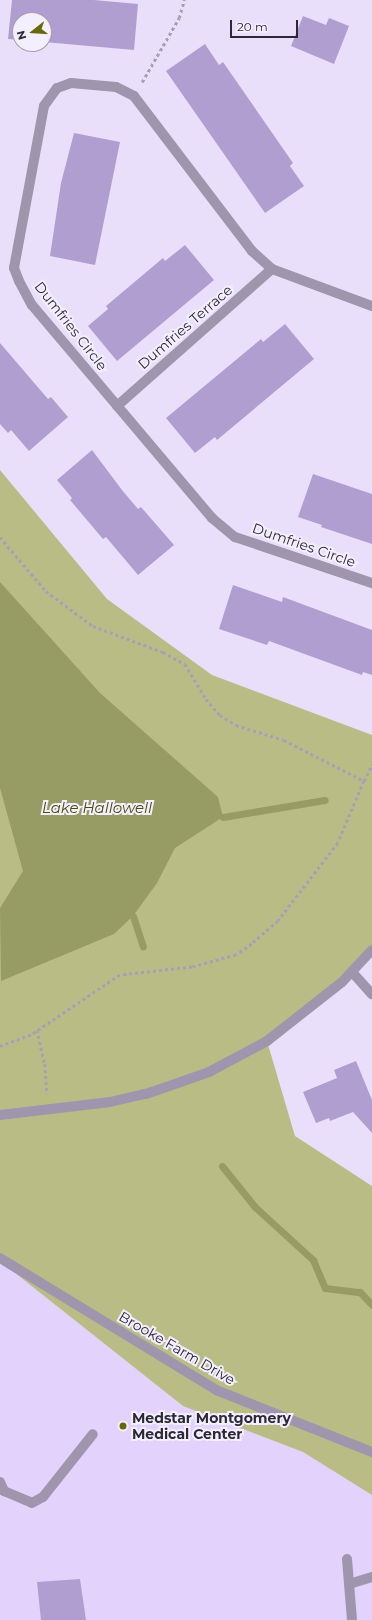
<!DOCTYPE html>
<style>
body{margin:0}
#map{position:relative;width:372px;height:1620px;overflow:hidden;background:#eadffb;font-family:Montserrat,sans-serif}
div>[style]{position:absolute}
.built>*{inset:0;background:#e2d2fc}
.green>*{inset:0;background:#b9bd85}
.water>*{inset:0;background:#979b64}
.stream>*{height:7px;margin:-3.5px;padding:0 3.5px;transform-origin:3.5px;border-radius:3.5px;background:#979b64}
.building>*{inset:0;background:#b19ed1}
.path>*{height:2.5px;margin-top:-1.25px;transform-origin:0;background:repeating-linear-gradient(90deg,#a89fb6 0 3px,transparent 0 6px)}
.minor>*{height:10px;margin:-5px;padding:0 5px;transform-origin:5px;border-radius:5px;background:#9f96ad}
.dots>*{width:11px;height:11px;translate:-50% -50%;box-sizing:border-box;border:2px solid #f4effe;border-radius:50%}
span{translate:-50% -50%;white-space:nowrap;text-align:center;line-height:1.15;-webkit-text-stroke:4px #f4effe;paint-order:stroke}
.street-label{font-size:14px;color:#2d2835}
.poi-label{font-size:14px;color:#2d2835;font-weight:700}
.left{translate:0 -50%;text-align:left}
.water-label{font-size:15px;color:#494b07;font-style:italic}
.north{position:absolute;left:12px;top:12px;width:40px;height:40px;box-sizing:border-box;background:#f4effe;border:1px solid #a49fae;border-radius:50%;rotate:253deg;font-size:11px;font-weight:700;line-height:16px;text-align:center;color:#2d2835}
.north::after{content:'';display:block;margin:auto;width:14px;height:18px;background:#666907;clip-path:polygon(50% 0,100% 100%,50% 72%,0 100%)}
.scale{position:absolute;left:230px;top:20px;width:68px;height:18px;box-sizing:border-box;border:2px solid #2d2835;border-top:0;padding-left:5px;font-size:12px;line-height:14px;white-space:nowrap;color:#2d2835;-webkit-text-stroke:3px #f4effe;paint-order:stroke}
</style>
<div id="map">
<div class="built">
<div style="clip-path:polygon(0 1261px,183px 1406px,310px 1446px,372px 1494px,372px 1620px,0 1620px)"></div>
</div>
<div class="green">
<div style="clip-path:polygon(0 470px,107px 599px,212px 675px,372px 735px,372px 949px,267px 1041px,295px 1136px,372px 1186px,372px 1495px,303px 1452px,183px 1406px,0 1261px)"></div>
</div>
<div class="water">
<div style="clip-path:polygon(0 582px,100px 693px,218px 797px,223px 817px,175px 848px,157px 883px,133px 916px,114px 934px,1px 981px,0 908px,23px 871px,0 788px)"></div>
</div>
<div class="stream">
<div style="left:223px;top:817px;width:103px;rotate:-9.5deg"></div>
<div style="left:133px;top:916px;width:32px;rotate:72deg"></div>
<div style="left:222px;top:1166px;width:53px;rotate:51.2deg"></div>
<div style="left:255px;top:1207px;width:79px;rotate:42.4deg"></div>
<div style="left:313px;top:1260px;width:30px;rotate:67deg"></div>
<div style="left:325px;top:1288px;width:35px;rotate:7deg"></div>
<div style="left:360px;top:1292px;width:18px;rotate:47deg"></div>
</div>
<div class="building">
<div style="clip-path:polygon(12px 0,94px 0,138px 4px,134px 50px,44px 42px,44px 20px,20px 20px,20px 40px,8px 39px)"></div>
<div style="clip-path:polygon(303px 16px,326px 25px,329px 18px,349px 26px,334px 64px,291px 46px)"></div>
<div style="clip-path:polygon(205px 44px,219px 65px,223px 62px,293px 163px,290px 166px,304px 186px,265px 213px,166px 71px)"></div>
<div style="clip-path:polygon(74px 133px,120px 142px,95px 265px,50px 256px,61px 183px)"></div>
<div style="clip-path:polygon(185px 245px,214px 280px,117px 361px,88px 326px,108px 309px,106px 306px,163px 258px,165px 261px)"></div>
<div style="clip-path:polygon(285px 324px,314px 359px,217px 440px,215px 437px,195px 453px,166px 418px,261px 339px,263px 342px)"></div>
<div style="clip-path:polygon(0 343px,48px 399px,51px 397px,68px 417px,29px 451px,11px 430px,8px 433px,0 424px)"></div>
<div style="clip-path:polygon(92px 450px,122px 490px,138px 509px,141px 507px,174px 545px,138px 575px,106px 537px,103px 539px,70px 500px,72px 498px,57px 480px)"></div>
<div style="clip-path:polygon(313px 474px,372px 494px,372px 544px,321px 527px,322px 525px,298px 517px)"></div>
<div style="clip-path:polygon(233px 585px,282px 602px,283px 597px,372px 630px,372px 675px,363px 672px,362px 675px,269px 641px,267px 645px,219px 629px)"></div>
<div style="clip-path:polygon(356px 1061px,372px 1100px,372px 1133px,353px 1112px,330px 1121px,329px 1118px,316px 1123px,303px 1092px,337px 1078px,334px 1070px)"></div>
<div style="clip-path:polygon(80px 1579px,86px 1620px,41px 1620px,37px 1582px)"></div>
</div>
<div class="path">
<div style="left:142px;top:82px;width:74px;rotate:-60deg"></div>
<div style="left:179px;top:18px;width:19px;rotate:-74deg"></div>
<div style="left:0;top:537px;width:71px;rotate:49.6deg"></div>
<div style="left:46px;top:591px;width:59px;rotate:36.7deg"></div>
<div style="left:93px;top:626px;width:75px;rotate:20.4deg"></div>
<div style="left:163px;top:652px;width:25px;rotate:29deg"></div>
<div style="left:185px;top:664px;width:41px;rotate:59deg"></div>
<div style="left:206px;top:699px;width:21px;rotate:49deg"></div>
<div style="left:220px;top:715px;width:19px;rotate:32deg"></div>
<div style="left:236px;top:725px;width:50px;rotate:17.4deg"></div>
<div style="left:284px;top:740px;width:90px;rotate:27.1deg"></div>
<div style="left:364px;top:781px;width:67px;rotate:112.8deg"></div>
<div style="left:338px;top:843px;width:98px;rotate:127.6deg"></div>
<div style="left:278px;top:921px;width:35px;rotate:139deg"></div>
<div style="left:252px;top:944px;width:19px;rotate:145deg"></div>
<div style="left:236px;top:955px;width:46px;rotate:164.7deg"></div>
<div style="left:192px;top:967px;width:72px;rotate:173.7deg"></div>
<div style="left:120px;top:975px;width:107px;rotate:146deg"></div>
<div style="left:31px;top:1035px;width:33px;rotate:160deg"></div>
<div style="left:364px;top:781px;width:19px;rotate:-65deg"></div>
<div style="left:37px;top:1030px;width:35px;rotate:77deg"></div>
<div style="left:45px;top:1064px;width:30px;rotate:86deg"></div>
</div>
<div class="minor">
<div style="left:372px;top:306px;width:107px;rotate:-159.7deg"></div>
<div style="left:272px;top:269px;width:27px;rotate:-138deg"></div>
<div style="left:252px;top:251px;width:195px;rotate:-127.3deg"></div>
<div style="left:134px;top:96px;width:20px;rotate:-153deg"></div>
<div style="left:116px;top:87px;width:45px;rotate:-174.9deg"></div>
<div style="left:71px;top:83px;width:15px;rotate:160deg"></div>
<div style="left:57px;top:88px;width:22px;rotate:126deg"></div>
<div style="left:44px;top:106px;width:165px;rotate:100.5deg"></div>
<div style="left:14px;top:268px;width:14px;rotate:69deg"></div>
<div style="left:19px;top:281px;width:27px;rotate:62deg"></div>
<div style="left:32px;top:305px;width:279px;rotate:49.8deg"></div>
<div style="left:212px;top:518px;width:30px;rotate:40deg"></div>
<div style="left:235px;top:537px;width:145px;rotate:18.6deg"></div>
<div style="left:117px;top:406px;width:207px;rotate:-41.5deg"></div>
<div style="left:352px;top:972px;width:30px;rotate:48deg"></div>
<div style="left:0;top:1115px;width:111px;rotate:-6.7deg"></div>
<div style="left:110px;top:1102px;width:37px;rotate:-13deg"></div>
<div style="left:146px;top:1094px;width:67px;rotate:-19.2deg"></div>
<div style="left:209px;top:1072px;width:66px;rotate:-28.1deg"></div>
<div style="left:267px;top:1041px;width:95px;rotate:-38.2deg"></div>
<div style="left:342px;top:982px;width:44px;rotate:-46.8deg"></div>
<div style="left:0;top:1258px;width:253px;rotate:31.4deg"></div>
<div style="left:216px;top:1390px;width:168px;rotate:21.7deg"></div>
<div style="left:0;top:1482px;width:10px;rotate:66deg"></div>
<div style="left:4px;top:1491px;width:30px;rotate:23deg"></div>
<div style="left:32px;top:1503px;width:13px;rotate:-29deg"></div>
<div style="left:43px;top:1497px;width:80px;rotate:-51.6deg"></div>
<div style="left:347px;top:1559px;width:61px;rotate:85.3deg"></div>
<div style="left:349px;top:1584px;width:24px;rotate:-17deg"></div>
</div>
<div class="dots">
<div style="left:123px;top:1426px;background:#666907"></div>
</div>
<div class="street-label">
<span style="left:71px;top:326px;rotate:52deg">Dumfries Circle</span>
<span style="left:185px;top:327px;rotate:-41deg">Dumfries Terrace</span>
<span style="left:304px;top:545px;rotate:19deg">Dumfries Circle</span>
<span style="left:177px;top:1348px;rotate:30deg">Brooke Farm Drive</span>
</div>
<div class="poi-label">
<span class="left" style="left:132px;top:1426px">Medstar Montgomery<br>Medical Center</span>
</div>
<div class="water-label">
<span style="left:97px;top:808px">Lake Hallowell</span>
</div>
<div class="north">N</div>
<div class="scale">20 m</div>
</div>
